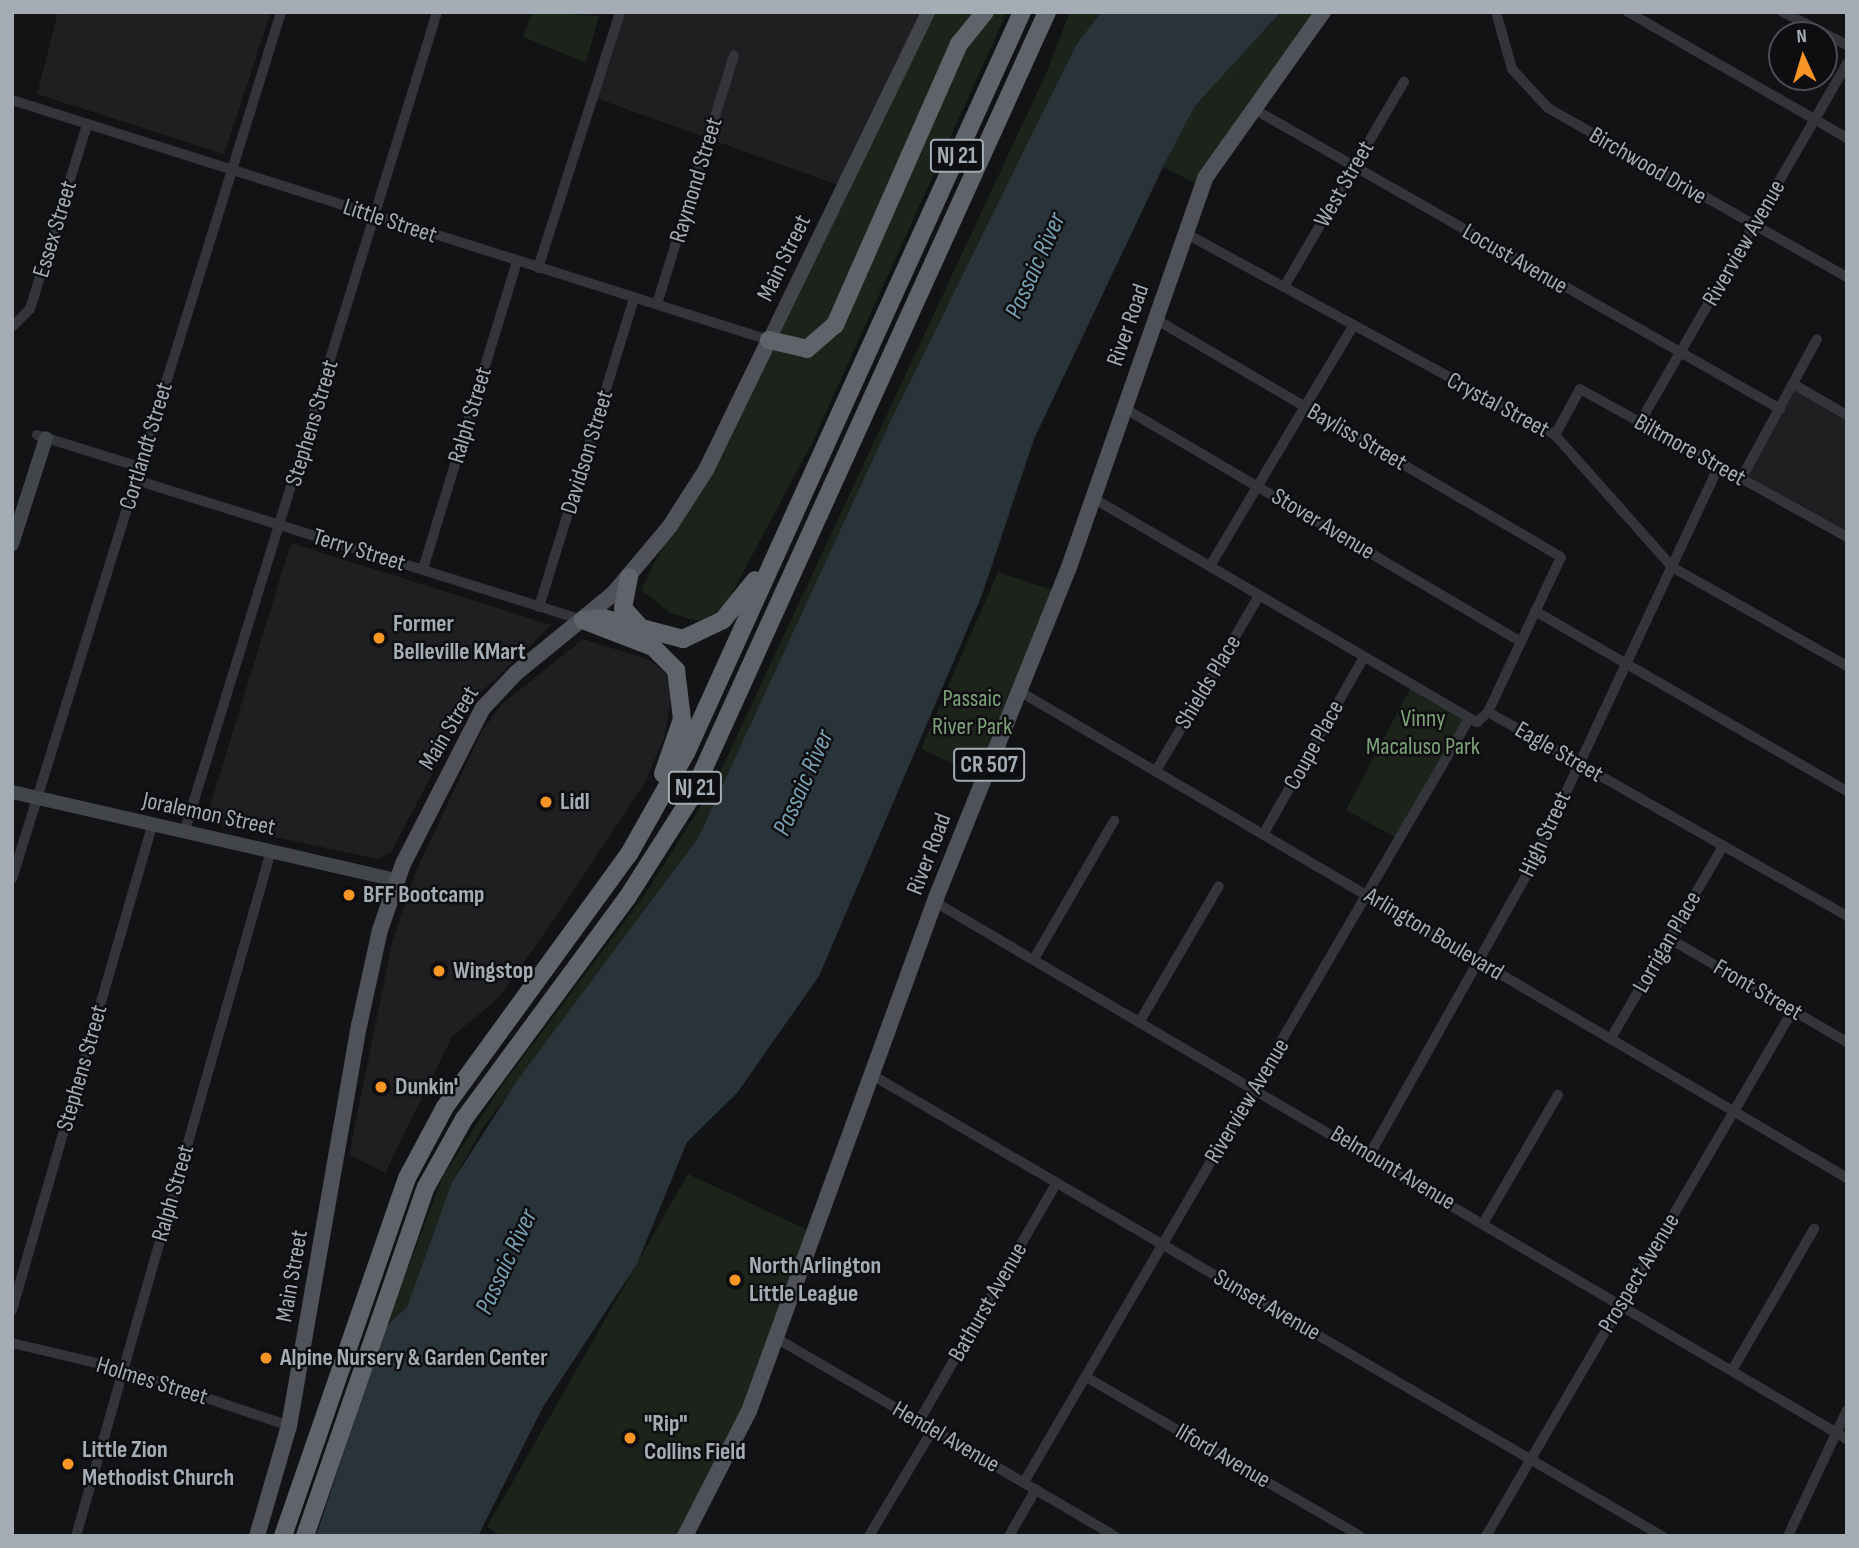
<!DOCTYPE html>
<style>
body{margin:0}
#map{position:relative;width:1859px;height:1548px;overflow:hidden;background:#131315;font-family:"Sofia Sans Condensed",sans-serif}
div>[style]{position:absolute}
.built>*{inset:0;background:#1f1f22}
.green>*{inset:0;background:#1b231b}
.water>*{inset:0;background:#283439}
.street>*{height:10px;margin:-5px;padding:0 5px;transform-origin:5px;border-radius:5px;background:#34353a}
.secondary>*{height:14px;margin:-7px;padding:0 7px;transform-origin:7px;border-radius:7px;background:#42454a}
.primary>*{height:16px;margin:-8px;padding:0 8px;transform-origin:8px;border-radius:8px;background:#4f5359}
.highway>*{height:18px;margin:-9px;padding:0 9px;transform-origin:9px;border-radius:9px;background:#5f646b}
.dots>*{width:19px;height:19px;translate:-50% -50%;box-sizing:border-box;border:4px solid #0e0e10;border-radius:50%}
span{translate:-50% -50%;white-space:nowrap;text-align:center;line-height:1.15;-webkit-text-stroke:5px #0e0e10;paint-order:stroke}
.shield-label span{padding:2px 5px;background:#0e0e10;border:2px solid;border-radius:5px;-webkit-text-stroke-width:0}
.shield-label{font-size:23px;color:#a4acb6;font-weight:700}
.street-label{font-size:24px;color:#a4acb6}
.poi-label{font-size:24px;color:#a4acb6;font-weight:700}
.left{translate:0 -50%;text-align:left}
.park-label{font-size:24px;color:#7da279}
.water-label{font-size:26px;color:#78a0b3;font-style:italic}
.frame{position:absolute;inset:0;border:14px solid #a4acb6;pointer-events:none}
.north{position:absolute;left:1768px;top:21px;width:70px;height:70px;box-sizing:border-box;background:#0e0e10;border:2px solid #4a4d52;border-radius:50%;rotate:356deg;font-size:19px;font-weight:700;line-height:28px;text-align:center;color:#a4acb6}
.north::after{content:'';display:block;margin:auto;width:24px;height:32px;background:#fb9524;clip-path:polygon(50% 0,100% 100%,50% 72%,0 100%)}
</style>
<div id="map">
<div class="built">
<div style="clip-path:polygon(58px 12px,271px 12px,224px 154px,37px 94px)"></div>
<div style="clip-path:polygon(620px 12px,932px 12px,846px 188px,593px 97px)"></div>
<div style="clip-path:polygon(1793px 384px,1847px 415px,1847px 537px,1741px 479px)"></div>
<div style="clip-path:polygon(291px 543px,551px 625px,470px 703px,391px 852px,378px 859px,205px 822px)"></div>
<div style="clip-path:polygon(583px 639px,649px 660px,666px 674px,672px 693px,664px 738px,644px 784px,560px 911px,498px 998px,452px 1037px,385px 1173px,349px 1155px,392px 943px,416px 871px,482px 731px,501px 705px)"></div>
</div>
<div class="green">
<div style="clip-path:polygon(532px 12px,599px 16px,586px 63px,523px 37px)"></div>
<div style="clip-path:polygon(932px 12px,1007px 12px,812px 443px,723px 610px,698px 621px,670px 613px,641px 590px)"></div>
<div style="clip-path:polygon(1070px 12px,1101px 12px,1076px 45px,891px 420px,698px 838px,481px 1131px,452px 1182px,407px 1307px,386px 1325px,443px 1176px,503px 1084px,646px 893px,713px 787px,1045px 76px)"></div>
<div style="clip-path:polygon(1281px 12px,1323px 12px,1201px 186px,1163px 167px,1195px 106px)"></div>
<div style="clip-path:polygon(998px 572px,1059px 592px,984px 778px,921px 749px)"></div>
<div style="clip-path:polygon(1412px 685px,1469px 719px,1400px 840px,1346px 810px)"></div>
<div style="clip-path:polygon(688px 1174px,814px 1233px,776px 1338px,685px 1536px,501px 1536px,487px 1527px)"></div>
</div>
<div class="water">
<div style="clip-path:polygon(1101px 12px,1281px 12px,1195px 106px,1163px 167px,1034px 439px,982px 595px,819px 976px,737px 1093px,687px 1142px,637px 1264px,543px 1407px,478px 1536px,316px 1536px,386px 1326px,407px 1307px,452px 1182px,517px 1081px,698px 838px,891px 420px,1076px 45px)"></div>
</div>
<div class="street">
<div style="left:1496px;top:12px;width:59px;rotate:74.3deg"></div>
<div style="left:1512px;top:69px;width:53px;rotate:47.3deg"></div>
<div style="left:1548px;top:108px;width:343px;rotate:29.5deg"></div>
<div style="left:1628px;top:12px;width:253px;rotate:29.9deg"></div>
<div style="left:1783px;top:12px;width:72px;rotate:27.3deg"></div>
<div style="left:12px;top:100px;width:794px;rotate:17.59deg"></div>
<div style="left:1252px;top:108px;width:608px;rotate:29.69deg"></div>
<div style="left:1185px;top:233px;width:422px;rotate:28.6deg"></div>
<div style="left:1555px;top:435px;width:176px;rotate:48.4deg"></div>
<div style="left:1672px;top:567px;width:201px;rotate:29.5deg"></div>
<div style="left:538px;top:268px;width:269px;rotate:-72.2deg"></div>
<div style="left:1284px;top:287px;width:238px;rotate:-59.7deg"></div>
<div style="left:657px;top:304px;width:260px;rotate:-72.8deg"></div>
<div style="left:12px;top:327px;width:25px;rotate:-45deg"></div>
<div style="left:30px;top:309px;width:193px;rotate:-72.8deg"></div>
<div style="left:1793px;top:384px;width:62px;rotate:29.9deg"></div>
<div style="left:1124px;top:408px;width:461px;rotate:30.5deg"></div>
<div style="left:1640px;top:422px;width:414px;rotate:-60deg"></div>
<div style="left:37px;top:435px;width:108px;rotate:17.3deg"></div>
<div style="left:1555px;top:435px;width:52px;rotate:-61.5deg"></div>
<div style="left:1580px;top:389px;width:305px;rotate:29deg"></div>
<div style="left:1741px;top:479px;width:159px;rotate:-61.5deg"></div>
<div style="left:136px;top:480px;width:467px;rotate:17.4deg"></div>
<div style="left:1093px;top:498px;width:445px;rotate:30.3deg"></div>
<div style="left:1477px;top:722px;width:15px;rotate:-42deg"></div>
<div style="left:1488px;top:712px;width:171px;rotate:-64.8deg"></div>
<div style="left:1561px;top:557px;width:472px;rotate:-149.6deg"></div>
<div style="left:1210px;top:566px;width:277px;rotate:-59.2deg"></div>
<div style="left:423px;top:569px;width:322px;rotate:-73deg"></div>
<div style="left:539px;top:607px;width:323px;rotate:-72.9deg"></div>
<div style="left:1535px;top:611px;width:360px;rotate:30deg"></div>
<div style="left:1019px;top:691px;width:961px;rotate:30.46deg"></div>
<div style="left:1488px;top:712px;width:413px;rotate:29.6deg"></div>
<div style="left:1157px;top:769px;width:201px;rotate:-59.5deg"></div>
<div style="left:184px;top:833px;width:859px;rotate:-72.87deg"></div>
<div style="left:1264px;top:833px;width:202px;rotate:-60.4deg"></div>
<div style="left:12px;top:879px;width:908px;rotate:-72.76deg"></div>
<div style="left:935px;top:902px;width:1058px;rotate:30.49deg"></div>
<div style="left:1670px;top:939px;width:205px;rotate:30.2deg"></div>
<div style="left:1034px;top:959px;width:160px;rotate:-59.9deg"></div>
<div style="left:1140px;top:1021px;width:156px;rotate:-59.7deg"></div>
<div style="left:1611px;top:1038px;width:222px;rotate:-59.7deg"></div>
<div style="left:872px;top:1075px;width:915px;rotate:30.27deg"></div>
<div style="left:1370px;top:1154px;width:329px;rotate:-60.7deg"></div>
<div style="left:1531px;top:867px;width:441px;rotate:-64.9deg"></div>
<div style="left:1484px;top:1222px;width:147px;rotate:-59.8deg"></div>
<div style="left:12px;top:1310px;width:504px;rotate:-73.87deg"></div>
<div style="left:776px;top:1338px;width:393px;rotate:30.3deg"></div>
<div style="left:12px;top:1343px;width:112px;rotate:13.4deg"></div>
<div style="left:121px;top:1369px;width:177px;rotate:18.7deg"></div>
<div style="left:1734px;top:1367px;width:160px;rotate:-59.9deg"></div>
<div style="left:1086px;top:1377px;width:317px;rotate:30.1deg"></div>
<div style="left:919px;top:1421px;width:274px;rotate:-60deg"></div>
<div style="left:1024px;top:1482px;width:883px;rotate:-59.75deg"></div>
<div style="left:76px;top:1536px;width:712px;rotate:-74.11deg"></div>
<div style="left:869px;top:1536px;width:125px;rotate:-59.1deg"></div>
<div style="left:1009px;top:1536px;width:54px;rotate:-60.1deg"></div>
<div style="left:1486px;top:1536px;width:609px;rotate:-59.73deg"></div>
<div style="left:1788px;top:1536px;width:139px;rotate:-64.9deg"></div>
</div>
<div class="secondary">
<div style="left:769px;top:340px;width:365px;rotate:-64.1deg"></div>
<div style="left:12px;top:544px;width:111px;rotate:-72.2deg"></div>
<div style="left:12px;top:792px;width:394px;rotate:12.9deg"></div>
</div>
<div class="primary">
<div style="left:257px;top:1536px;width:115px;rotate:-73.8deg"></div>
<div style="left:289px;top:1426px;width:406px;rotate:-80.1deg"></div>
<div style="left:359px;top:1026px;width:98px;rotate:-77.7deg"></div>
<div style="left:380px;top:930px;width:70px;rotate:-70.8deg"></div>
<div style="left:403px;top:864px;width:175px;rotate:-62.9deg"></div>
<div style="left:483px;top:708px;width:48px;rotate:-46.7deg"></div>
<div style="left:516px;top:673px;width:127px;rotate:-39.2deg"></div>
<div style="left:614px;top:593px;width:87px;rotate:-50.1deg"></div>
<div style="left:670px;top:526px;width:67px;rotate:-57.3deg"></div>
<div style="left:706px;top:470px;width:144px;rotate:-64.1deg"></div>
<div style="left:685px;top:1536px;width:140px;rotate:-62.9deg"></div>
<div style="left:749px;top:1411px;width:546px;rotate:-69.97deg"></div>
<div style="left:936px;top:898px;width:354px;rotate:-68.1deg"></div>
<div style="left:1068px;top:570px;width:415px;rotate:-70.7deg"></div>
<div style="left:1205px;top:178px;width:204px;rotate:-54.6deg"></div>
</div>
<div class="highway">
<div style="left:769px;top:340px;width:39px;rotate:13deg"></div>
<div style="left:807px;top:349px;width:37px;rotate:-41deg"></div>
<div style="left:835px;top:325px;width:307px;rotate:-66.2deg"></div>
<div style="left:959px;top:44px;width:41px;rotate:-50.9deg"></div>
<div style="left:629px;top:577px;width:32px;rotate:101deg"></div>
<div style="left:623px;top:608px;width:27px;rotate:48deg"></div>
<div style="left:583px;top:620px;width:20px;rotate:-6deg"></div>
<div style="left:603px;top:618px;width:83px;rotate:14.7deg"></div>
<div style="left:683px;top:639px;width:44px;rotate:-25.4deg"></div>
<div style="left:723px;top:620px;width:51px;rotate:-51.3deg"></div>
<div style="left:583px;top:620px;width:75px;rotate:21.1deg"></div>
<div style="left:653px;top:647px;width:33px;rotate:45deg"></div>
<div style="left:676px;top:670px;width:49px;rotate:83deg"></div>
<div style="left:682px;top:719px;width:58px;rotate:109.1deg"></div>
<div style="left:283px;top:1536px;width:379px;rotate:-70.9deg"></div>
<div style="left:407px;top:1178px;width:81px;rotate:-61.8deg"></div>
<div style="left:445px;top:1107px;width:313px;rotate:-54deg"></div>
<div style="left:629px;top:854px;width:116px;rotate:-60.6deg"></div>
<div style="left:686px;top:753px;width:814px;rotate:-65.61deg"></div>
<div style="left:305px;top:1536px;width:369px;rotate:-70.9deg"></div>
<div style="left:426px;top:1187px;width:78px;rotate:-60.8deg"></div>
<div style="left:464px;top:1119px;width:275px;rotate:-53.6deg"></div>
<div style="left:627px;top:898px;width:117px;rotate:-57.5deg"></div>
<div style="left:690px;top:799px;width:864px;rotate:-65.6deg"></div>
</div>
<div class="dots">
<div style="left:379px;top:638px;background:#fb9524"></div>
<div style="left:546px;top:802px;background:#fb9524"></div>
<div style="left:349px;top:895px;background:#fb9524"></div>
<div style="left:439px;top:971px;background:#fb9524"></div>
<div style="left:381px;top:1087px;background:#fb9524"></div>
<div style="left:735px;top:1280px;background:#fb9524"></div>
<div style="left:266px;top:1358px;background:#fb9524"></div>
<div style="left:630px;top:1438px;background:#fb9524"></div>
<div style="left:68px;top:1464px;background:#fb9524"></div>
</div>
<div class="shield-label">
<span style="left:957px;top:156px">NJ 21</span>
<span style="left:989px;top:765px">CR 507</span>
<span style="left:695px;top:788px">NJ 21</span>
</div>
<div class="street-label">
<span style="left:1648px;top:166px;rotate:30deg">Birchwood Drive</span>
<span style="left:696px;top:180px;rotate:-73deg">Raymond Street</span>
<span style="left:1344px;top:184px;rotate:-60deg">West Street</span>
<span style="left:390px;top:221px;rotate:18deg">Little Street</span>
<span style="left:55px;top:229px;rotate:-73deg">Essex Street</span>
<span style="left:1744px;top:243px;rotate:-60deg">Riverview Avenue</span>
<span style="left:784px;top:258px;rotate:-64deg">Main Street</span>
<span style="left:1515px;top:259px;rotate:30deg">Locust Avenue</span>
<span style="left:1128px;top:325px;rotate:-71deg">River Road</span>
<span style="left:1498px;top:405px;rotate:28deg">Crystal Street</span>
<span style="left:470px;top:415px;rotate:-73deg">Ralph Street</span>
<span style="left:312px;top:423px;rotate:-73deg">Stephens Street</span>
<span style="left:1357px;top:437px;rotate:30deg">Bayliss Street</span>
<span style="left:146px;top:446px;rotate:-73deg">Cortlandt Street</span>
<span style="left:1690px;top:450px;rotate:29deg">Biltmore Street</span>
<span style="left:587px;top:452px;rotate:-73deg">Davidson Street</span>
<span style="left:1323px;top:524px;rotate:31deg">Stover Avenue</span>
<span style="left:359px;top:550px;rotate:17deg">Terry Street</span>
<span style="left:1208px;top:682px;rotate:-59deg">Shields Place</span>
<span style="left:449px;top:728px;rotate:-59deg">Main Street</span>
<span style="left:1314px;top:745px;rotate:-61deg">Coupe Place</span>
<span style="left:1559px;top:752px;rotate:30deg">Eagle Street</span>
<span style="left:209px;top:814px;rotate:12deg">Joralemon Street</span>
<span style="left:1545px;top:834px;rotate:-65deg">High Street</span>
<span style="left:929px;top:854px;rotate:-69deg">River Road</span>
<span style="left:1434px;top:934px;rotate:31deg">Arlington Boulevard</span>
<span style="left:1667px;top:942px;rotate:-60deg">Lorrigan Place</span>
<span style="left:1758px;top:990px;rotate:30deg">Front Street</span>
<span style="left:82px;top:1068px;rotate:-74deg">Stephens Street</span>
<span style="left:1247px;top:1101px;rotate:-59deg">Riverview Avenue</span>
<span style="left:1393px;top:1168px;rotate:31deg">Belmount Avenue</span>
<span style="left:173px;top:1193px;rotate:-74deg">Ralph Street</span>
<span style="left:1639px;top:1273px;rotate:-59deg">Prospect Avenue</span>
<span style="left:292px;top:1276px;rotate:-80deg">Main Street</span>
<span style="left:988px;top:1302px;rotate:-60deg">Bathurst Avenue</span>
<span style="left:1267px;top:1305px;rotate:30deg">Sunset Avenue</span>
<span style="left:152px;top:1381px;rotate:17deg">Holmes Street</span>
<span style="left:946px;top:1437px;rotate:30deg">Hendel Avenue</span>
<span style="left:1223px;top:1456px;rotate:30deg">Ilford Avenue</span>
</div>
<div class="poi-label">
<span class="left" style="left:393px;top:638px">Former<br>Belleville KMart</span>
<span class="left" style="left:560px;top:802px">Lidl</span>
<span class="left" style="left:363px;top:895px">BFF Bootcamp</span>
<span class="left" style="left:453px;top:971px">Wingstop</span>
<span class="left" style="left:395px;top:1087px">Dunkin'</span>
<span class="left" style="left:749px;top:1280px">North Arlington<br>Little League</span>
<span class="left" style="left:280px;top:1358px">Alpine Nursery &amp; Garden Center</span>
<span class="left" style="left:644px;top:1438px">"Rip"<br>Collins Field</span>
<span class="left" style="left:82px;top:1464px">Little Zion<br>Methodist Church</span>
</div>
<div class="park-label">
<span style="left:972px;top:713px">Passaic<br>River Park</span>
<span style="left:1423px;top:733px">Vinny<br>Macaluso Park</span>
</div>
<div class="water-label">
<span style="left:1036px;top:266px;rotate:-66deg">Passaic River</span>
<span style="left:804px;top:783px;rotate:-66deg">Passaic River</span>
<span style="left:507px;top:1262px;rotate:-65deg">Passaic River</span>
</div>
<div class="frame"></div>
<div class="north">N</div>
</div>
